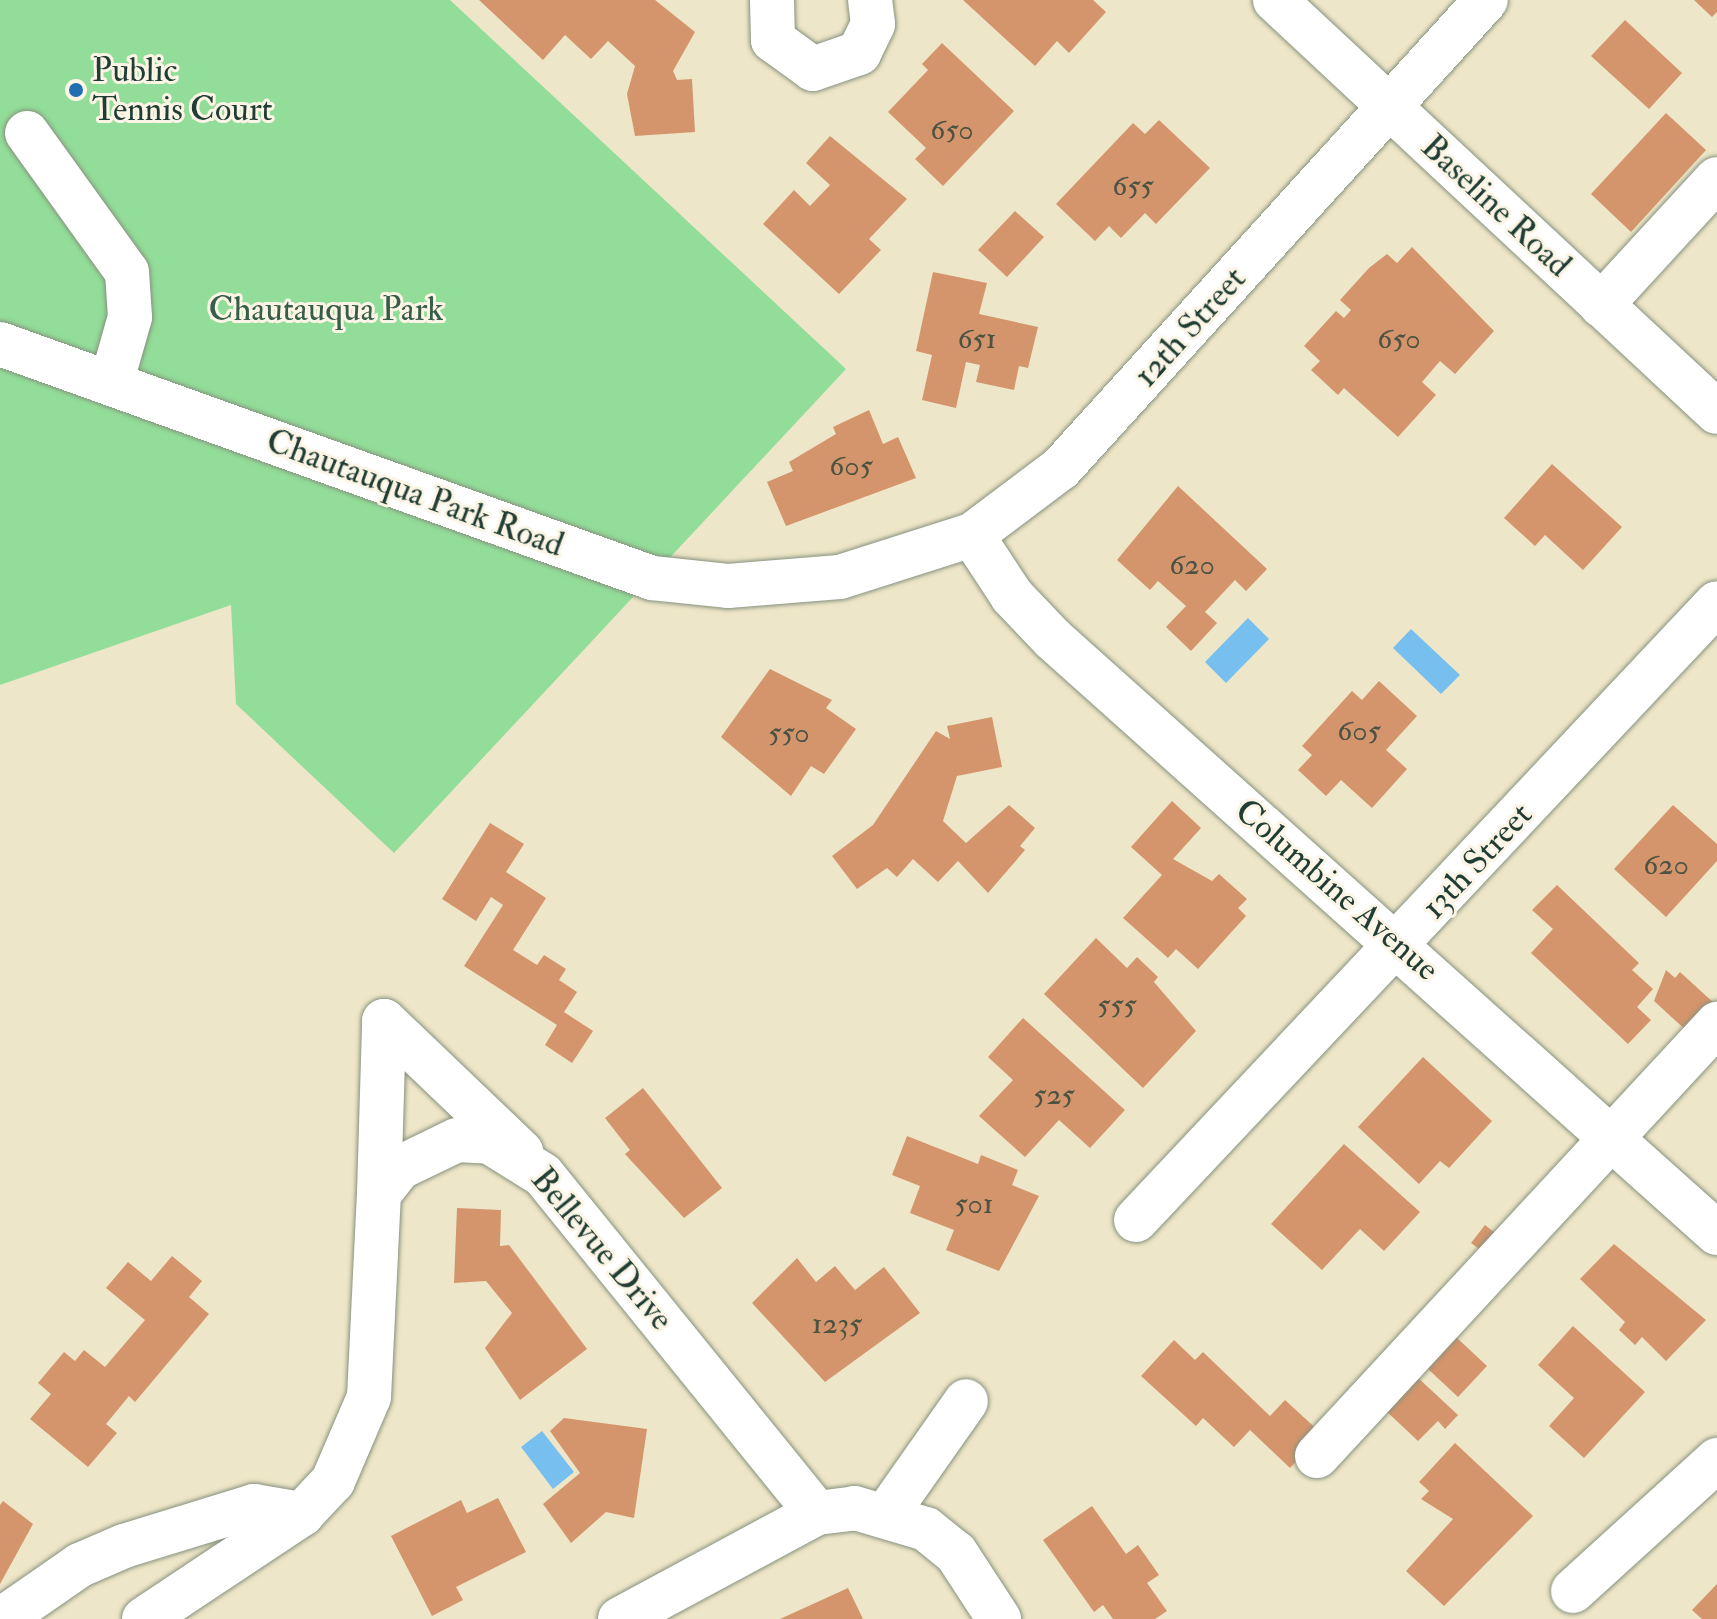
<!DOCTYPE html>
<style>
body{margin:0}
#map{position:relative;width:1717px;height:1619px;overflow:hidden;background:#eee6c8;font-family:"IM FELL Double Pica",serif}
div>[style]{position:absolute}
.green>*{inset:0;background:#92dd99}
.water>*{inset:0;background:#77bfef}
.building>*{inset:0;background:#d4956c}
.roads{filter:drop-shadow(0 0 2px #86927e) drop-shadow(0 0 2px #86927e)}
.minor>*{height:44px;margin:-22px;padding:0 22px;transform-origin:22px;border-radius:22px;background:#fff}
.dots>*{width:22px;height:22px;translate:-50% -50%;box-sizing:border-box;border:4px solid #fcf5e5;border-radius:50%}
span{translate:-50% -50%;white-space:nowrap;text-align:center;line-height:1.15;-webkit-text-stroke:6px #fcf5e5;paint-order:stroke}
.number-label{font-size:30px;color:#4c5342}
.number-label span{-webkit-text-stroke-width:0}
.poi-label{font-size:34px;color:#1f3d34}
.left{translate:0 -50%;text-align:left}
.street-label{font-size:34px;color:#1f3d34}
.park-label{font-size:34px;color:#365d48}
</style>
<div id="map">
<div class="green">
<div style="clip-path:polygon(0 0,450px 0,846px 369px,394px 853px,236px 704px,231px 605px,0 685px)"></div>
</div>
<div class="water">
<div style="clip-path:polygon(1248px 618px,1269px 639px,1226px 683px,1205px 662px)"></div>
<div style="clip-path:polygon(1411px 629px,1460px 675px,1441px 694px,1393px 648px)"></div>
<div style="clip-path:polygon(542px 1431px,574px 1472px,553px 1489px,521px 1447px)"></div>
</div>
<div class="building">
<div style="clip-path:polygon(479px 0,655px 0,695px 32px,673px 71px,677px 80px,692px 79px,695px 132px,635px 136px,627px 94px,635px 66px,608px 41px,591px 59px,565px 35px,543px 60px)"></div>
<div style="clip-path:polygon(963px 0,1093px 0,1106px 12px,1069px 53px,1057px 41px,1035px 66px)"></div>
<div style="clip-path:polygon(1694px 0,1717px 0,1717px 12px,1712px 17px)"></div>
<div style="clip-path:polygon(1625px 20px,1682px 73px,1649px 109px,1591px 56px)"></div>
<div style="clip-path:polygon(942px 43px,1014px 111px,943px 186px,915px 159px,926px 148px,888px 112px,928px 70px,922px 64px)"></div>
<div style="clip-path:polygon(1666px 113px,1706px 150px,1631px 232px,1591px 194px)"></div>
<div style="clip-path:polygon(1159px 120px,1210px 168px,1156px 224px,1145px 213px,1121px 238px,1109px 226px,1095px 241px,1056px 204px,1133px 123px,1145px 134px)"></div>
<div style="clip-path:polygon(830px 136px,907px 199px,869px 239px,881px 250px,839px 294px,763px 224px,794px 190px,810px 206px,830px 185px,806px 163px)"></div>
<div style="clip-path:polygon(1015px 211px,1044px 237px,1007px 277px,978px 250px)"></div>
<div style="clip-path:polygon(1412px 247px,1494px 331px,1455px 374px,1440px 361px,1422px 382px,1436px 395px,1398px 437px,1344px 388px,1338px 395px,1311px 370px,1320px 361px,1304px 346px,1336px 311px,1344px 318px,1351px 310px,1340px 300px,1369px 268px,1387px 254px,1397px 263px)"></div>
<div style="clip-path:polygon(933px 272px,987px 283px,979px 314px,1038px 327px,1028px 368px,1019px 366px,1014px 390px,976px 382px,980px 365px,966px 362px,956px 408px,922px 400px,932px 355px,916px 351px)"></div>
<div style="clip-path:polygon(869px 410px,883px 444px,898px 437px,916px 478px,786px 526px,767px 482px,793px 471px,789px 462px,836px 434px,833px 427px)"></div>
<div style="clip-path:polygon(1552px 464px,1622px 527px,1583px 570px,1545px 535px,1535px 546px,1504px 518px)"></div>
<div style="clip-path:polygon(1178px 486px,1267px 569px,1246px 591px,1235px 580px,1205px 612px,1217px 623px,1191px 651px,1166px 627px,1186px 606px,1158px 581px,1150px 590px,1117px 560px)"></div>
<div style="clip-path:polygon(770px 669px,832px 700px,826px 708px,856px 729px,824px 774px,811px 766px,791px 796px,721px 737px)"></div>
<div style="clip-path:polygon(1379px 681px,1417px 716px,1386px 750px,1407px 769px,1372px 808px,1341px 780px,1326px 796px,1298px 770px,1312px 755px,1302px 746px,1352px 691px,1362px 700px)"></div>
<div style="clip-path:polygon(992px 717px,1002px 767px,957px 776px,943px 821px,966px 843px,1009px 805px,1035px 828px,1020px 846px,1025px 850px,988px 893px,958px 861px,938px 882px,913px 859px,897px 877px,887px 868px,857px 889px,832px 856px,873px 825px,936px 731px,950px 739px,947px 726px)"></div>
<div style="clip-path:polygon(1172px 801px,1201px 828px,1173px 859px,1212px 881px,1219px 874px,1247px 899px,1238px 908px,1246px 916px,1198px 969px,1176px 949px,1168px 958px,1123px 918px,1162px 875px,1131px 847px)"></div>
<div style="clip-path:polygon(1673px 805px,1717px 844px,1717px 861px,1666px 917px,1614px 869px)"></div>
<div style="clip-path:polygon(490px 823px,524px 844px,506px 872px,546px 898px,513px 950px,537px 965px,544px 955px,566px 969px,559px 980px,577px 992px,564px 1012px,593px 1031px,572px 1063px,545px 1045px,557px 1025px,464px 966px,503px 905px,491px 897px,476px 921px,442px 899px)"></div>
<div style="clip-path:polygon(1557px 885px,1639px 963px,1632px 970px,1653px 989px,1637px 1007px,1651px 1020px,1628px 1044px,1531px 953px,1553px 929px,1532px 910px)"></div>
<div style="clip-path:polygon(1096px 938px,1127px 968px,1137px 957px,1158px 977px,1154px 982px,1196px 1031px,1143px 1088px,1044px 994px)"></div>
<div style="clip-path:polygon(1666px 970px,1675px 978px,1680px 972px,1715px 1004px,1689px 1033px,1654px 1001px)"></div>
<div style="clip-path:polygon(1023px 1018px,1125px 1110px,1090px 1148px,1059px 1120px,1025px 1157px,979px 1116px,1013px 1080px,988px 1057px)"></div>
<div style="clip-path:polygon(1423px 1057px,1492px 1121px,1449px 1168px,1440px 1161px,1419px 1184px,1358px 1127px)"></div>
<div style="clip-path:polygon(643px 1088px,722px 1188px,684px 1218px,625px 1154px,630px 1150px,605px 1118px)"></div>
<div style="clip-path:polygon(907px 1136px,978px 1164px,981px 1155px,1018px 1170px,1012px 1185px,1039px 1196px,999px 1271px,946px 1250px,954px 1230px,910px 1213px,920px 1186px,892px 1175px)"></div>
<div style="clip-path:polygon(1344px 1144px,1420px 1212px,1384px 1251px,1360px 1229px,1322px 1270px,1271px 1224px)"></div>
<div style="clip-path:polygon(457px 1208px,501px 1210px,500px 1246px,509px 1245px,587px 1349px,520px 1400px,485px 1348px,512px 1313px,486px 1281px,454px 1283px)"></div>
<div style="clip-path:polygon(1485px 1225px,1500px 1237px,1486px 1254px,1471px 1243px)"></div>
<div style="clip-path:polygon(1614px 1244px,1706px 1320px,1666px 1361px,1642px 1337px,1635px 1345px,1619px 1330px,1625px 1322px,1580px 1279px)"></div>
<div style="clip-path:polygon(172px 1256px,202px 1281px,189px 1297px,209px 1314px,135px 1402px,129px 1396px,106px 1424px,117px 1433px,88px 1467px,30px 1419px,51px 1394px,38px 1383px,64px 1352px,75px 1361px,84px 1350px,105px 1367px,145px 1320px,106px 1288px,128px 1262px,151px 1281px)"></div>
<div style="clip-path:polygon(797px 1258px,816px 1282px,835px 1266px,855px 1290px,884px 1267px,920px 1313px,825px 1382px,752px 1303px)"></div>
<div style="clip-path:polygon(1573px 1326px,1645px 1392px,1584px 1458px,1549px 1426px,1574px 1398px,1538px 1365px)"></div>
<div style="clip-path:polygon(1456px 1337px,1487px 1366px,1458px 1397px,1427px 1368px)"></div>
<div style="clip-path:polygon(1174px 1340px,1195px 1360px,1203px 1352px,1270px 1416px,1285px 1400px,1322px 1434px,1290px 1468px,1250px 1430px,1234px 1447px,1203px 1418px,1196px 1426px,1141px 1376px)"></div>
<div style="clip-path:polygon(1416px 1376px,1458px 1415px,1445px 1429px,1438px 1421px,1418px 1441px,1384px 1409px)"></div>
<div style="clip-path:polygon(564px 1418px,647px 1429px,634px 1518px,606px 1512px,571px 1543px,543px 1504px,580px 1473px,550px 1431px)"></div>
<div style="clip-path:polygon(1455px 1443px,1533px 1516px,1444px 1606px,1406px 1571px,1453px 1519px,1421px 1499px,1429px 1491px,1419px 1482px)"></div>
<div style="clip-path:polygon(498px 1498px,526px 1552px,456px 1587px,463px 1600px,432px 1616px,391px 1536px,461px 1500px,467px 1513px)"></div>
<div style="clip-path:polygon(3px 1501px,33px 1524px,0 1584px,0 1505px)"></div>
<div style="clip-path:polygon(1092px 1506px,1126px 1554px,1138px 1545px,1159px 1575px,1147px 1583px,1167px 1611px,1155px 1619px,1113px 1619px,1103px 1605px,1094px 1612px,1043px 1540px)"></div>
<div style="clip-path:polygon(1717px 1584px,1717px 1619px,1702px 1619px,1692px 1610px)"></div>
<div style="clip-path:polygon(848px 1588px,863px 1619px,780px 1619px)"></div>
</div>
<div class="roads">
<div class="minor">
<div style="left:772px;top:0;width:40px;rotate:88.6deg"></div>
<div style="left:773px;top:40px;width:49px;rotate:35.9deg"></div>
<div style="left:813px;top:69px;width:49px;rotate:-19.2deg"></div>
<div style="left:859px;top:53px;width:32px;rotate:-64deg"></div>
<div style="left:873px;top:24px;width:24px;rotate:-97deg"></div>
<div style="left:1275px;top:0;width:604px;rotate:42.99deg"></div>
<div style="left:27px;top:133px;width:171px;rotate:54.3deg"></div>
<div style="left:127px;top:272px;width:45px;rotate:86.2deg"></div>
<div style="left:130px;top:317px;width:66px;rotate:105.9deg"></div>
<div style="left:1601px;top:305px;width:171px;rotate:-47.4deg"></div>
<div style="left:0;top:344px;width:693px;rotate:19.74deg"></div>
<div style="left:652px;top:578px;width:76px;rotate:6deg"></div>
<div style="left:728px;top:586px;width:112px;rotate:-4.6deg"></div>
<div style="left:840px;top:577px;width:139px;rotate:-17.7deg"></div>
<div style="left:972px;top:535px;width:111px;rotate:-37deg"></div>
<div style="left:1061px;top:468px;width:632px;rotate:-47.76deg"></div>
<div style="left:972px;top:535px;width:73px;rotate:56.7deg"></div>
<div style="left:1012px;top:596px;width:59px;rotate:46.4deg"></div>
<div style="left:1053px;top:639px;width:891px;rotate:41.82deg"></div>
<div style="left:379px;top:1194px;width:173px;rotate:-88.3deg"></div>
<div style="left:384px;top:1021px;width:190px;rotate:43.7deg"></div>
<div style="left:1136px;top:1220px;width:847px;rotate:-46.72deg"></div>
<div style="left:1317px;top:1456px;width:589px;rotate:-47.2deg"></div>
<div style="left:886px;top:1515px;width:139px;rotate:-54.9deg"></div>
<div style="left:1573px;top:1591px;width:195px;rotate:-42.3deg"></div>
<div style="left:2px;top:1619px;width:95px;rotate:-34.7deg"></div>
<div style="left:80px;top:1565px;width:48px;rotate:-23.4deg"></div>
<div style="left:124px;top:1546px;width:136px;rotate:-17.1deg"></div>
<div style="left:254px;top:1506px;width:49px;rotate:9.5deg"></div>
<div style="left:144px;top:1619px;width:190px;rotate:-33.6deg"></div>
<div style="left:302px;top:1514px;width:45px;rotate:-46.8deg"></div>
<div style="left:333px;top:1481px;width:91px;rotate:-66.8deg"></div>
<div style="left:369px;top:1397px;width:203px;rotate:-87.2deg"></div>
<div style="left:379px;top:1194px;width:33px;rotate:-52deg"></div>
<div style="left:399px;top:1168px;width:64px;rotate:-25.8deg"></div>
<div style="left:457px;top:1140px;width:33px;rotate:3deg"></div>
<div style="left:490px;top:1142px;width:62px;rotate:31.9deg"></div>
<div style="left:543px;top:1175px;width:435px;rotate:51deg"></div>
<div style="left:620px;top:1619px;width:224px;rotate:-28.3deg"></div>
<div style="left:817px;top:1513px;width:38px;rotate:-7deg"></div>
<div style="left:855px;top:1508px;width:74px;rotate:16.5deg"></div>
<div style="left:926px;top:1529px;width:38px;rotate:39deg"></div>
<div style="left:956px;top:1553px;width:79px;rotate:56.9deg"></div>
</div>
</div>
<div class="dots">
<div style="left:76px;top:90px;background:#1f6fb2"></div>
</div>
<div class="number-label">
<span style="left:952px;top:130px">650</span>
<span style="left:1133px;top:186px">655</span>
<span style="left:977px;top:339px">651</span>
<span style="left:1399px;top:339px">650</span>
<span style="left:851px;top:466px">605</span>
<span style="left:1192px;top:565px">620</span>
<span style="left:1359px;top:731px">605</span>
<span style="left:789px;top:733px">550</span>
<span style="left:1666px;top:865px">620</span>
<span style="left:1117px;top:1005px">555</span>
<span style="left:1054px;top:1095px">525</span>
<span style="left:974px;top:1204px">501</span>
<span style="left:837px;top:1324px">1235</span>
</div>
<div class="poi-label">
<span class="left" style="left:92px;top:90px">Public<br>Tennis Court</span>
</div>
<div class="street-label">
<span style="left:1496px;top:206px;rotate:43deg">Baseline Road</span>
<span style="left:1190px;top:327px;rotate:-48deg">12th Street</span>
<span style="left:415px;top:493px;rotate:20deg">Chautauqua Park Road</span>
<span style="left:1477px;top:861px;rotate:-47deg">13th Street</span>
<span style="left:1337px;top:890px;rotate:41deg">Columbine Avenue</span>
<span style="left:602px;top:1249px;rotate:50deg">Bellevue Drive</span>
</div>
<div class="park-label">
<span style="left:326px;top:310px">Chautauqua Park</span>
</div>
</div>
